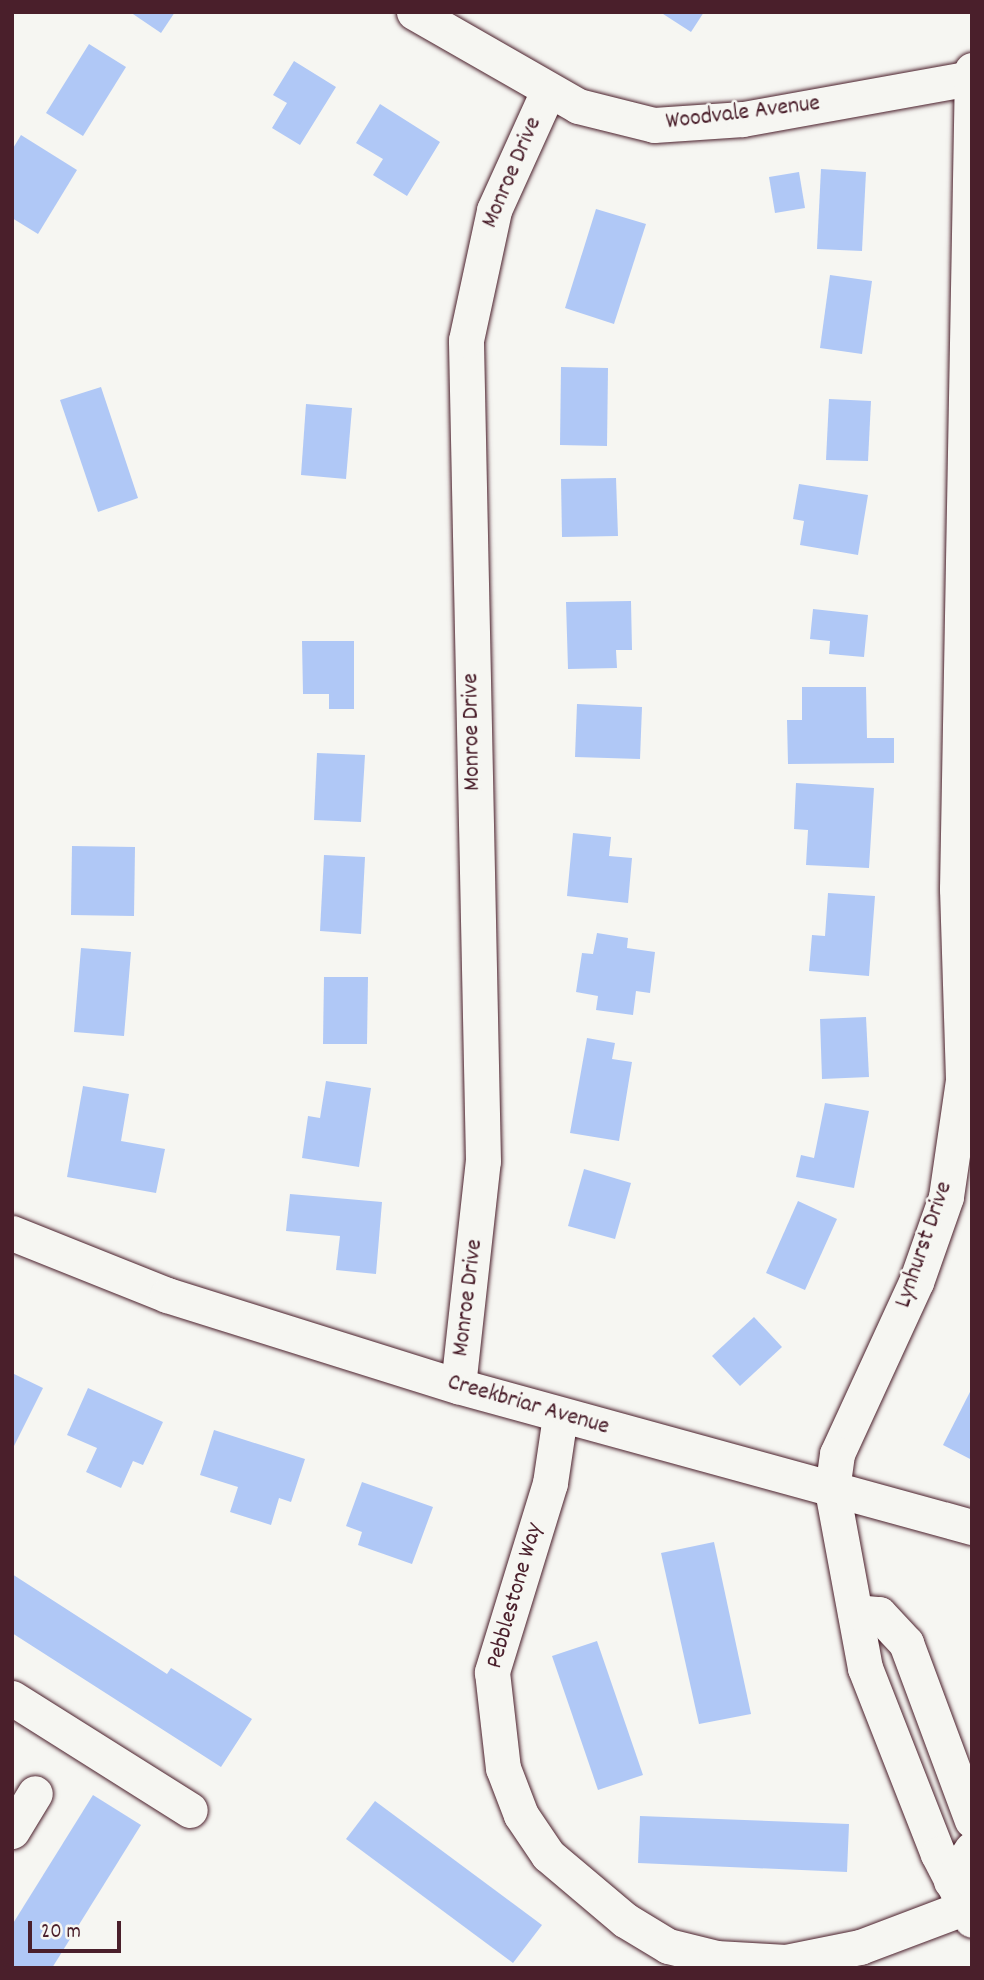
<!DOCTYPE html>
<style>
body{margin:0}
#map{position:relative;width:984px;height:1980px;overflow:hidden;background:#f6f6f2;font-family:Dekko,sans-serif}
div>[style]{position:absolute}
.building>*{inset:0;background:#b0c8f6}
.roads{filter:drop-shadow(0 0 2px #4a1f2b) drop-shadow(0 0 2px #4a1f2b)}
.minor>*{height:35px;margin:-17.5px;padding:0 17.5px;transform-origin:17.5px;border-radius:17.5px;background:#f6f6f2}
span{translate:-50% -50%;white-space:nowrap;text-align:center;line-height:1.15;-webkit-text-stroke:5px #f6f6f2;paint-order:stroke}
.street-label{font-size:24px;color:#4a1f2b}
.frame{position:absolute;inset:0;border:14px solid #4a1f2b;pointer-events:none}
.scale{position:absolute;left:28px;top:1921px;width:93px;height:32px;box-sizing:border-box;border:4px solid #4a1f2b;border-top:0;padding-left:9px;font-size:21px;line-height:24px;white-space:nowrap;color:#4a1f2b;-webkit-text-stroke:5px #f6f6f2;paint-order:stroke}
</style>
<div id="map">
<div class="building">
<div style="clip-path:polygon(130px 12px,175px 12px,161px 33px)"></div>
<div style="clip-path:polygon(660px 12px,704px 12px,691px 32px)"></div>
<div style="clip-path:polygon(89px 44px,126px 67px,83px 136px,46px 113px)"></div>
<div style="clip-path:polygon(294px 61px,336px 87px,300px 145px,272px 128px,287px 103px,273px 95px)"></div>
<div style="clip-path:polygon(380px 104px,440px 142px,407px 196px,373px 175px,383px 159px,356px 143px)"></div>
<div style="clip-path:polygon(21px 135px,77px 170px,38px 234px,12px 218px,12px 150px)"></div>
<div style="clip-path:polygon(821px 169px,866px 172px,862px 251px,817px 249px)"></div>
<div style="clip-path:polygon(799px 172px,805px 208px,775px 213px,769px 177px)"></div>
<div style="clip-path:polygon(596px 209px,646px 224px,614px 324px,565px 308px)"></div>
<div style="clip-path:polygon(830px 275px,872px 281px,862px 354px,820px 348px)"></div>
<div style="clip-path:polygon(561px 367px,608px 368px,607px 446px,560px 445px)"></div>
<div style="clip-path:polygon(101px 387px,138px 498px,98px 512px,60px 400px)"></div>
<div style="clip-path:polygon(829px 399px,871px 401px,868px 461px,826px 460px)"></div>
<div style="clip-path:polygon(306px 404px,352px 408px,346px 479px,301px 475px)"></div>
<div style="clip-path:polygon(616px 478px,618px 536px,562px 537px,561px 479px)"></div>
<div style="clip-path:polygon(799px 484px,868px 495px,858px 555px,800px 545px,804px 521px,793px 519px)"></div>
<div style="clip-path:polygon(631px 601px,632px 650px,616px 650px,617px 668px,568px 669px,566px 602px)"></div>
<div style="clip-path:polygon(813px 609px,868px 615px,864px 657px,829px 654px,830px 641px,810px 639px)"></div>
<div style="clip-path:polygon(302px 641px,354px 641px,354px 709px,329px 709px,329px 694px,303px 694px)"></div>
<div style="clip-path:polygon(802px 687px,866px 687px,867px 738px,894px 738px,894px 763px,788px 764px,787px 720px,802px 720px)"></div>
<div style="clip-path:polygon(577px 704px,642px 707px,640px 759px,575px 757px)"></div>
<div style="clip-path:polygon(317px 753px,365px 755px,361px 822px,314px 820px)"></div>
<div style="clip-path:polygon(796px 783px,874px 788px,869px 868px,806px 865px,808px 830px,794px 829px)"></div>
<div style="clip-path:polygon(573px 833px,611px 837px,609px 856px,632px 858px,628px 903px,567px 896px)"></div>
<div style="clip-path:polygon(72px 846px,135px 847px,134px 916px,71px 915px)"></div>
<div style="clip-path:polygon(324px 855px,365px 857px,361px 934px,320px 931px)"></div>
<div style="clip-path:polygon(828px 893px,875px 896px,869px 976px,809px 971px,812px 935px,825px 936px)"></div>
<div style="clip-path:polygon(597px 933px,628px 938px,627px 948px,655px 952px,650px 993px,636px 991px,633px 1015px,596px 1010px,598px 996px,576px 992px,582px 953px,593px 954px)"></div>
<div style="clip-path:polygon(81px 948px,131px 952px,124px 1036px,74px 1032px)"></div>
<div style="clip-path:polygon(324px 977px,368px 977px,367px 1044px,323px 1044px)"></div>
<div style="clip-path:polygon(866px 1017px,869px 1077px,822px 1079px,820px 1019px)"></div>
<div style="clip-path:polygon(587px 1038px,615px 1043px,612px 1059px,632px 1062px,619px 1141px,570px 1133px)"></div>
<div style="clip-path:polygon(326px 1081px,371px 1088px,359px 1167px,302px 1158px,308px 1116px,320px 1118px)"></div>
<div style="clip-path:polygon(83px 1086px,129px 1094px,121px 1141px,165px 1149px,156px 1193px,67px 1177px)"></div>
<div style="clip-path:polygon(825px 1103px,869px 1111px,854px 1188px,796px 1177px,801px 1155px,814px 1158px)"></div>
<div style="clip-path:polygon(584px 1169px,631px 1183px,615px 1239px,568px 1226px)"></div>
<div style="clip-path:polygon(290px 1194px,382px 1202px,376px 1274px,336px 1270px,340px 1236px,286px 1231px)"></div>
<div style="clip-path:polygon(798px 1201px,837px 1219px,805px 1290px,766px 1273px)"></div>
<div style="clip-path:polygon(754px 1317px,782px 1347px,740px 1386px,712px 1356px)"></div>
<div style="clip-path:polygon(12px 1373px,43px 1388px,12px 1450px)"></div>
<div style="clip-path:polygon(88px 1388px,163px 1422px,143px 1465px,133px 1461px,121px 1488px,86px 1472px,97px 1448px,67px 1435px)"></div>
<div style="clip-path:polygon(972px 1388px,972px 1460px,943px 1445px)"></div>
<div style="clip-path:polygon(214px 1430px,305px 1459px,291px 1502px,279px 1498px,271px 1525px,230px 1512px,238px 1487px,200px 1475px)"></div>
<div style="clip-path:polygon(362px 1482px,433px 1507px,412px 1564px,358px 1545px,362px 1532px,346px 1526px)"></div>
<div style="clip-path:polygon(714px 1542px,751px 1714px,699px 1724px,661px 1553px)"></div>
<div style="clip-path:polygon(12px 1574px,167px 1674px,171px 1668px,252px 1719px,221px 1767px,12px 1633px)"></div>
<div style="clip-path:polygon(597px 1641px,643px 1775px,598px 1790px,552px 1656px)"></div>
<div style="clip-path:polygon(93px 1795px,141px 1825px,52px 1968px,12px 1968px,12px 1925px)"></div>
<div style="clip-path:polygon(375px 1801px,542px 1925px,513px 1963px,346px 1839px)"></div>
<div style="clip-path:polygon(640px 1816px,849px 1824px,847px 1872px,638px 1863px)"></div>
</div>
<div class="roads">
<div class="minor">
<div style="left:414px;top:12px;width:189px;rotate:29.8deg"></div>
<div style="left:578px;top:106px;width:78px;rotate:14deg"></div>
<div style="left:654px;top:125px;width:89px;rotate:-3.9deg"></div>
<div style="left:743px;top:119px;width:233px;rotate:-10.2deg"></div>
<div style="left:972px;top:70px;width:819px;rotate:91.05deg"></div>
<div style="left:957px;top:889px;width:191px;rotate:88.2deg"></div>
<div style="left:963px;top:1080px;width:118px;rotate:98.3deg"></div>
<div style="left:946px;top:1197px;width:90px;rotate:109.4deg"></div>
<div style="left:916px;top:1282px;width:189px;rotate:114.7deg"></div>
<div style="left:837px;top:1454px;width:36px;rotate:98deg"></div>
<div style="left:832px;top:1490px;width:181px;rotate:79.5deg"></div>
<div style="left:865px;top:1668px;width:200px;rotate:68.6deg"></div>
<div style="left:938px;top:1854px;width:74px;rotate:62.7deg"></div>
<div style="left:12px;top:1233px;width:167px;rotate:21.8deg"></div>
<div style="left:167px;top:1295px;width:305px;rotate:17.4deg"></div>
<div style="left:458px;top:1386px;width:533px;rotate:15.34deg"></div>
<div style="left:458px;top:1386px;width:226px;rotate:-83.7deg"></div>
<div style="left:483px;top:1161px;width:821px;rotate:-91.19deg"></div>
<div style="left:466px;top:340px;width:133px;rotate:-77.8deg"></div>
<div style="left:494px;top:210px;width:131px;rotate:-65.6deg"></div>
<div style="left:560px;top:1416px;width:68px;rotate:98.5deg"></div>
<div style="left:550px;top:1483px;width:198px;rotate:107.1deg"></div>
<div style="left:492px;top:1672px;width:97px;rotate:83.5deg"></div>
<div style="left:503px;top:1768px;width:50px;rotate:69deg"></div>
<div style="left:521px;top:1815px;width:48px;rotate:56deg"></div>
<div style="left:548px;top:1855px;width:101px;rotate:40.2deg"></div>
<div style="left:625px;top:1920px;width:50px;rotate:31.2deg"></div>
<div style="left:668px;top:1946px;width:49px;rotate:14deg"></div>
<div style="left:716px;top:1958px;width:70px;rotate:3.3deg"></div>
<div style="left:786px;top:1962px;width:76px;rotate:-11.5deg"></div>
<div style="left:860px;top:1947px;width:110px;rotate:-20.7deg"></div>
<div style="left:855px;top:1612px;width:24px;rotate:5deg"></div>
<div style="left:879px;top:1614px;width:40px;rotate:47deg"></div>
<div style="left:906px;top:1643px;width:189px;rotate:69.6deg"></div>
<div style="left:12px;top:1698px;width:210px;rotate:32.2deg"></div>
<div style="left:12px;top:1831px;width:44px;rotate:-58.8deg"></div>
<div style="left:951px;top:1881px;width:38px;rotate:-57deg"></div>
</div>
</div>
<div class="street-label">
<span style="left:743px;top:114px;rotate:-7deg">Woodvale Avenue</span>
<span style="left:513px;top:173px;rotate:-67deg">Monroe Drive</span>
<span style="left:473px;top:732px;rotate:-91deg">Monroe Drive</span>
<span style="left:925px;top:1245px;rotate:-71deg">Lynhurst Drive</span>
<span style="left:469px;top:1298px;rotate:-83deg">Monroe Drive</span>
<span style="left:528px;top:1406px;rotate:16deg">Creekbriar Avenue</span>
<span style="left:516px;top:1596px;rotate:-74deg">Pebblestone Way</span>
</div>
<div class="frame"></div>
<div class="scale">20 m</div>
</div>
